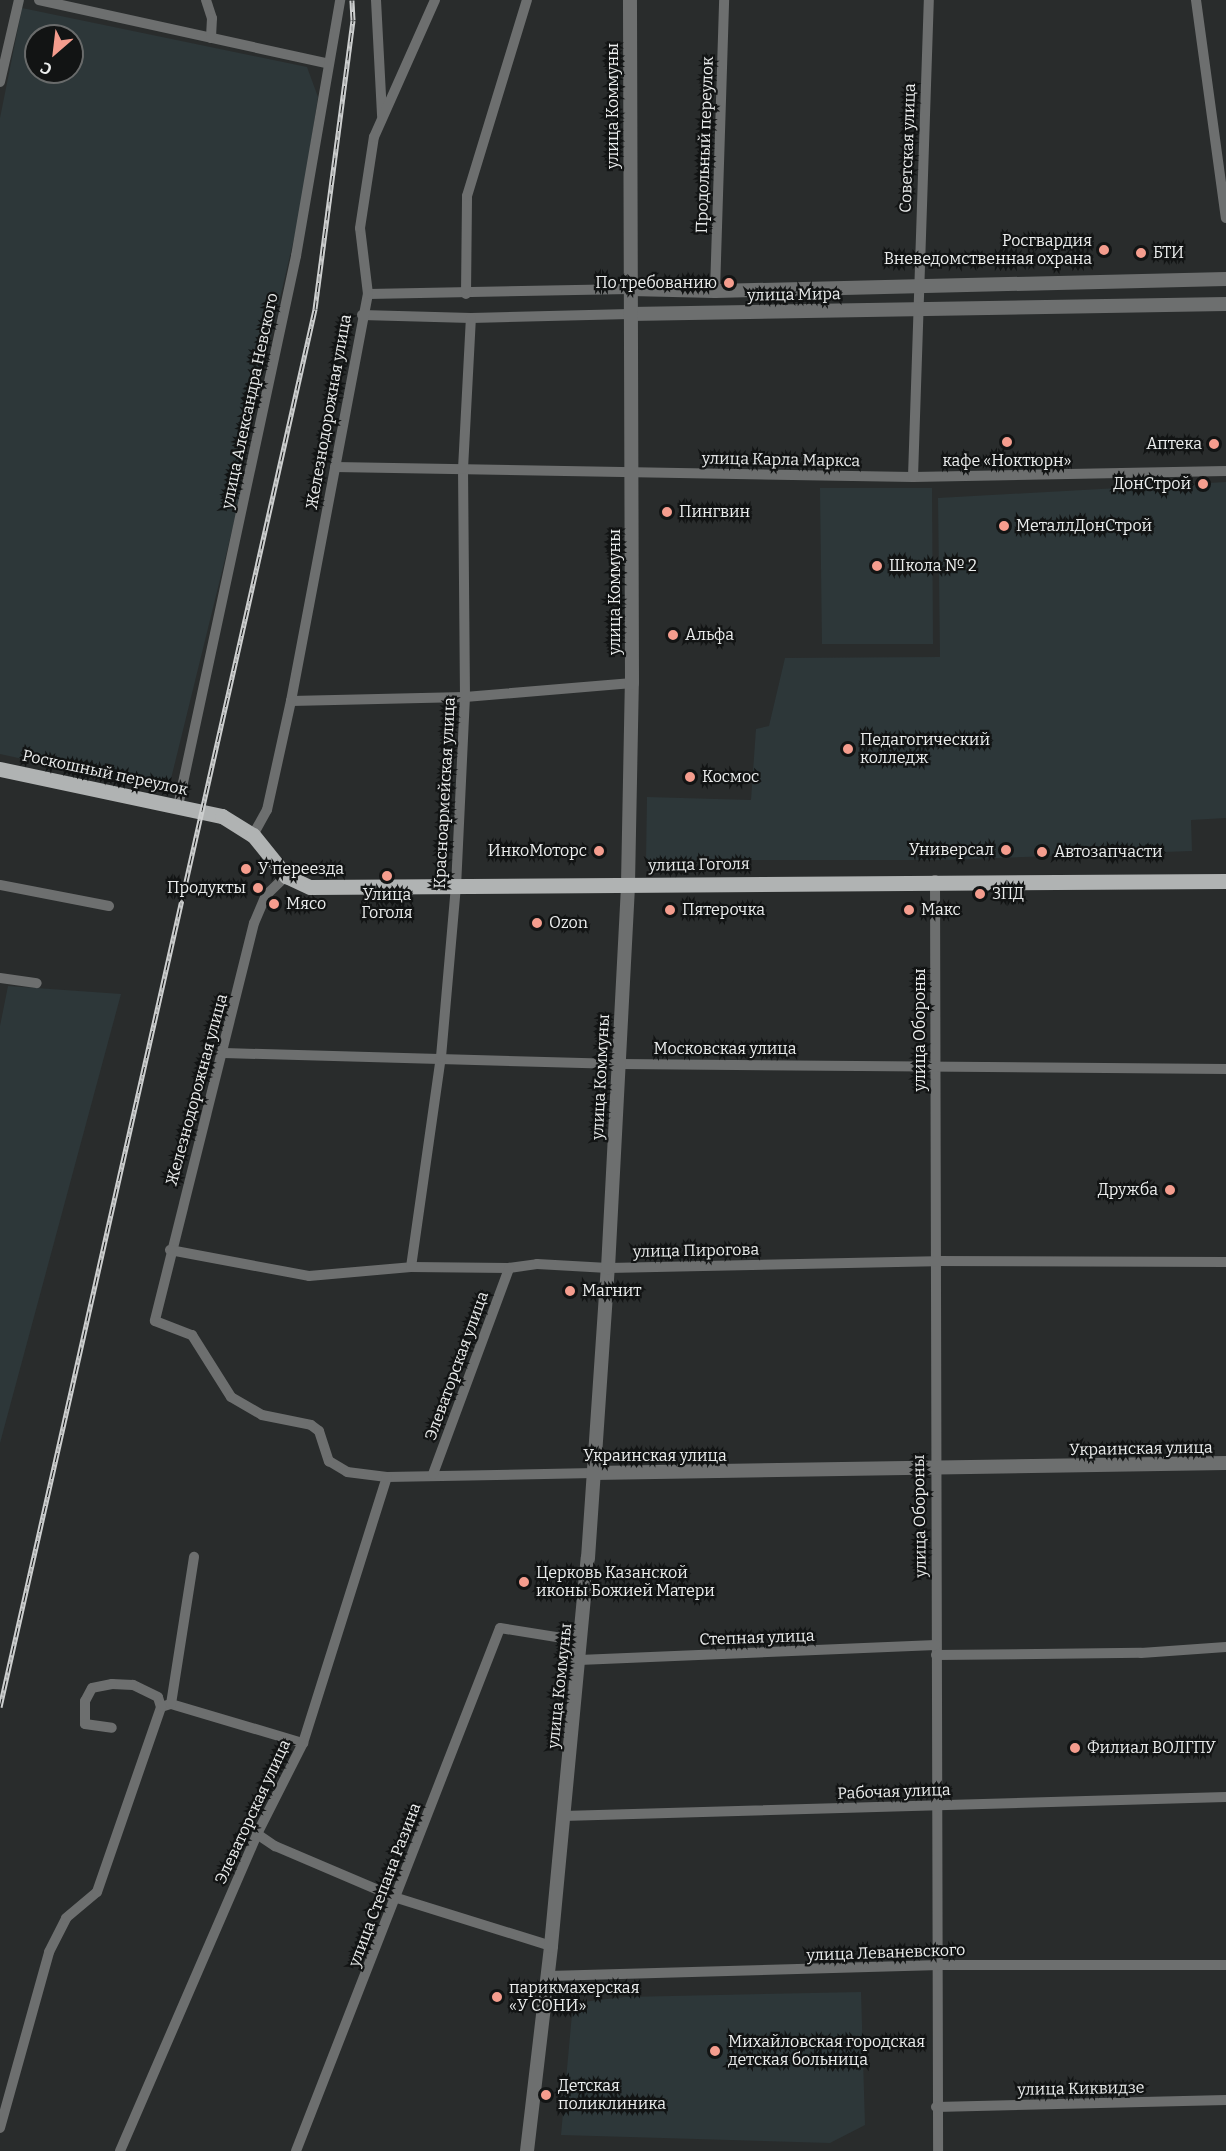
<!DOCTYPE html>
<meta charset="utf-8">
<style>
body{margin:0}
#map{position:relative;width:1226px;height:2151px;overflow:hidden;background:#292c2c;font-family:Bitter,serif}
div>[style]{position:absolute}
.built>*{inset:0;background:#2d3739}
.minor>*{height:10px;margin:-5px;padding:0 5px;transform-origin:5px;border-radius:5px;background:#6d6f6f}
.tertiary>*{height:14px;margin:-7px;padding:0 7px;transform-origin:7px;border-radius:7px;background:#6d6f6f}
.primary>*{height:15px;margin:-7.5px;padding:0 7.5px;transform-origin:7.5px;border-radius:7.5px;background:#b0b3b3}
.rail>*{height:5px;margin-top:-2.5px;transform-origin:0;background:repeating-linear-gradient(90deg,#121414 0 9px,#cdcfcf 0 18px);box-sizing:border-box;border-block:2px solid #cdcfcf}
.dots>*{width:16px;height:16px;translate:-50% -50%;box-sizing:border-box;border:3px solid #121414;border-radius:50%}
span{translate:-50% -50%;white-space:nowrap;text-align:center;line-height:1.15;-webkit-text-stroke:4.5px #121414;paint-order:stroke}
.street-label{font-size:16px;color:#ebeded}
.poi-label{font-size:16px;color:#ebeded}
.right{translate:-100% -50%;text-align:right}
.left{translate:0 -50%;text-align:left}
.north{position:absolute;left:24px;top:24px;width:60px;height:60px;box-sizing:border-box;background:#121414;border:2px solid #696b6b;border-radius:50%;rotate:208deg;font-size:16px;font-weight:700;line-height:24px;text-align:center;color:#ebeded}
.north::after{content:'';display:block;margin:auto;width:21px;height:27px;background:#f59d8e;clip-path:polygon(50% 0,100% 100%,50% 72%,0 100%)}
</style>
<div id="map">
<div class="built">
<div style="clip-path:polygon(evenodd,22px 8px,307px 67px,318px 97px,300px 213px,238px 477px,240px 498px,168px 791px,0 754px,0 118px,22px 8px,36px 36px,72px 36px,72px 72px,36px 72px,36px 36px)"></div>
<div style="clip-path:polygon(1226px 482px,1226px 818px,1191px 820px,1192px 851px,943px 860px,646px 860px,647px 797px,751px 800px,756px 729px,769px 726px,785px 658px,940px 657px,938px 498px)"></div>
<div style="clip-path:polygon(820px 488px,932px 488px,933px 644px,822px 644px)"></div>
<div style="clip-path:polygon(8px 986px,121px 994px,0 1443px,0 1026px)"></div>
<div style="clip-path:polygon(861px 1992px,865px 2125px,830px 2143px,561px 2135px,573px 2003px,625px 1997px)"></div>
</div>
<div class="minor">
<div style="left:39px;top:0;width:294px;rotate:12.4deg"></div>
<div style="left:206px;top:0;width:19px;rotate:72deg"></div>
<div style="left:212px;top:18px;width:20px;rotate:93deg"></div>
<div style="left:376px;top:0;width:116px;rotate:87deg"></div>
<div style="left:1196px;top:0;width:220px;rotate:82.2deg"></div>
<div style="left:0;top:82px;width:84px;rotate:-77deg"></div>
<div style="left:715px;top:291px;width:291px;rotate:-88.2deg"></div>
<div style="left:368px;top:294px;width:262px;rotate:-1.1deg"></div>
<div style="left:466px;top:294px;width:98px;rotate:-89.4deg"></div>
<div style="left:467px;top:196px;width:205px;rotate:-73deg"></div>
<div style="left:362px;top:315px;width:109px;rotate:1.6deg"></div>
<div style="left:471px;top:318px;width:159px;rotate:-1.4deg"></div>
<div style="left:335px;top:467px;width:578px;rotate:0.99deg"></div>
<div style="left:913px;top:477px;width:313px;rotate:-1.1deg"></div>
<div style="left:913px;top:477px;width:477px;rotate:-88.1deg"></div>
<div style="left:291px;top:701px;width:174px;rotate:-1.3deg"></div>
<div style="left:465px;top:697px;width:168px;rotate:-4.8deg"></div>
<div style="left:178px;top:806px;width:563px;rotate:-77.89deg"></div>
<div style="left:296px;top:256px;width:260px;rotate:-80.2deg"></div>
<div style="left:253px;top:835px;width:29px;rotate:-61deg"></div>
<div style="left:267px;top:810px;width:112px;rotate:-77.6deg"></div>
<div style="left:291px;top:701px;width:414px;rotate:-79.3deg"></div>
<div style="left:368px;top:294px;width:66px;rotate:-96.9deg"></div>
<div style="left:360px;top:228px;width:92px;rotate:-81.3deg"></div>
<div style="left:374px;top:137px;width:150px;rotate:-66deg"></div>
<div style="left:286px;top:876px;width:28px;rotate:136deg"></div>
<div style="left:266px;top:895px;width:30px;rotate:113deg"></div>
<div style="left:254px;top:923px;width:410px;rotate:104deg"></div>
<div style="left:155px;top:1321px;width:40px;rotate:21deg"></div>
<div style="left:192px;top:1335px;width:73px;rotate:57.8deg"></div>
<div style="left:231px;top:1397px;width:36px;rotate:30deg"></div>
<div style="left:262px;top:1415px;width:50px;rotate:11.5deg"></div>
<div style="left:311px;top:1425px;width:10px;rotate:37deg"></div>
<div style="left:319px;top:1431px;width:32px;rotate:72deg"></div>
<div style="left:329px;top:1461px;width:21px;rotate:31deg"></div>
<div style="left:347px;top:1472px;width:40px;rotate:7.1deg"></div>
<div style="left:387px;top:1477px;width:207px;rotate:-1.1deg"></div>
<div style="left:935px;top:880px;width:1271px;rotate:89.86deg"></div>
<div style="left:0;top:885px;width:111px;rotate:10.9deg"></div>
<div style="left:0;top:978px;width:37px;rotate:8deg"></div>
<div style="left:224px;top:1053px;width:395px;rotate:1.6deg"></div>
<div style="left:619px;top:1064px;width:607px;rotate:0.47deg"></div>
<div style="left:170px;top:1250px;width:141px;rotate:10.6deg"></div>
<div style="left:309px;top:1276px;width:102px;rotate:-5deg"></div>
<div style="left:411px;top:1267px;width:98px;rotate:0.6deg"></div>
<div style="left:509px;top:1268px;width:28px;rotate:-8deg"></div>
<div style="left:537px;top:1264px;width:71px;rotate:3.2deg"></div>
<div style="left:608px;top:1268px;width:326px;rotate:-1.2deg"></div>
<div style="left:934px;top:1261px;width:292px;rotate:0.2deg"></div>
<div style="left:411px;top:1267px;width:212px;rotate:-81.9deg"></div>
<div style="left:441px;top:1057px;width:171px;rotate:-85deg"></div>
<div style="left:456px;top:887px;width:190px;rotate:-87.3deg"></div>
<div style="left:465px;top:697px;width:228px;rotate:-90.5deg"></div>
<div style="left:463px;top:469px;width:151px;rotate:-87deg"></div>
<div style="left:433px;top:1474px;width:220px;rotate:-69.7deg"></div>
<div style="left:936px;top:1655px;width:205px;rotate:-0.6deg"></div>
<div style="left:1141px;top:1653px;width:85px;rotate:-4deg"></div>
<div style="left:579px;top:1660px;width:357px;rotate:-2.4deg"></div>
<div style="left:171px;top:1704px;width:138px;rotate:16.5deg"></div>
<div style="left:161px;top:1707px;width:10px;rotate:-17deg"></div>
<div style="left:171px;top:1704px;width:149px;rotate:-81.1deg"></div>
<div style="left:563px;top:1816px;width:663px;rotate:-1.64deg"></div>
<div style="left:257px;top:1834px;width:22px;rotate:34deg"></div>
<div style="left:275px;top:1846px;width:133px;rotate:23.1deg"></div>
<div style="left:397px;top:1898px;width:161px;rotate:17.3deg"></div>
<div style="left:548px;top:1976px;width:392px;rotate:-1.6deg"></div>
<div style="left:940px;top:1965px;width:286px"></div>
<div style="left:936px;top:2107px;width:290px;rotate:-1.4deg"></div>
<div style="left:0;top:2128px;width:183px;rotate:-74.4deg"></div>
<div style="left:49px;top:1952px;width:38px;rotate:-63deg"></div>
<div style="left:66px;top:1918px;width:40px;rotate:-40deg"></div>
<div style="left:97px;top:1892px;width:196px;rotate:-70.9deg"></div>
<div style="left:161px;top:1707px;width:10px;rotate:-107deg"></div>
<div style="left:158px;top:1697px;width:28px;rotate:-154deg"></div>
<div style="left:133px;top:1685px;width:21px;rotate:-177deg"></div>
<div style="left:112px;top:1684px;width:20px;rotate:169deg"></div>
<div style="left:92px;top:1688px;width:15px;rotate:118deg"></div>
<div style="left:85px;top:1701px;width:23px;rotate:90deg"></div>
<div style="left:85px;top:1724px;width:27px;rotate:8deg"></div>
<div style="left:120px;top:2151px;width:345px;rotate:-66.6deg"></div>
<div style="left:257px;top:1834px;width:102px;rotate:-63.2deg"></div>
<div style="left:303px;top:1743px;width:279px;rotate:-72.5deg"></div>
<div style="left:296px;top:2151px;width:561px;rotate:-68.69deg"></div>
<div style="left:500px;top:1628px;width:82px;rotate:9.1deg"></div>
</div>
<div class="tertiary">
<div style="left:630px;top:289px;width:85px;rotate:1.3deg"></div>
<div style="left:715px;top:291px;width:511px;rotate:-1.35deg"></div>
<div style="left:630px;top:314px;width:596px;rotate:-0.96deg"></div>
<div style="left:594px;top:1473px;width:632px;rotate:-0.91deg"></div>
<div style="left:527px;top:2151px;width:206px;rotate:-83.3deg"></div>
<div style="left:551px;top:1946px;width:390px;rotate:-84.6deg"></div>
<div style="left:588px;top:1558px;width:291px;rotate:-86.1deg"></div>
<div style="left:608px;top:1268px;width:385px;rotate:-87deg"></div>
<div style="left:628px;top:884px;width:201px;rotate:-88.9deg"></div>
<div style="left:632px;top:683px;width:683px;rotate:-90.17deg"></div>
</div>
<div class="primary">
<div style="left:0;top:769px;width:227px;rotate:12deg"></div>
<div style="left:222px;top:816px;width:36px;rotate:32deg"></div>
<div style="left:253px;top:835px;width:53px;rotate:51.2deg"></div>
<div style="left:286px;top:876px;width:26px;rotate:25deg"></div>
<div style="left:310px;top:887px;width:916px;rotate:-0.38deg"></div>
</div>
<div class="rail">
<div style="left:0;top:1707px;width:1433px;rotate:-77.3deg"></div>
<div style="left:315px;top:309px;width:291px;rotate:-82.5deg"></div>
<div style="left:353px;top:20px;width:20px;rotate:-93deg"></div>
</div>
<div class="dots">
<div style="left:1104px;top:250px;background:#f59d8e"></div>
<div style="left:1141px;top:253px;background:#f59d8e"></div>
<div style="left:729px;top:283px;background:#f59d8e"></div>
<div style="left:1007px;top:442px;background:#f59d8e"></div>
<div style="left:1214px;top:444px;background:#f59d8e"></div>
<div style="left:1203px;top:484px;background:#f59d8e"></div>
<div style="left:667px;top:512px;background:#f59d8e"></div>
<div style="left:1004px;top:526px;background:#f59d8e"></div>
<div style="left:877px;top:566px;background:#f59d8e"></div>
<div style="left:673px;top:635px;background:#f59d8e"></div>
<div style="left:848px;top:749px;background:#f59d8e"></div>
<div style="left:690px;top:777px;background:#f59d8e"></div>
<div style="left:1006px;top:850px;background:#f59d8e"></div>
<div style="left:599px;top:851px;background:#f59d8e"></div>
<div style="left:1042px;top:852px;background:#f59d8e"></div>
<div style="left:246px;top:869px;background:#f59d8e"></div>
<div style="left:387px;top:876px;background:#f59d8e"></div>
<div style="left:258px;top:888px;background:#f59d8e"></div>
<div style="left:980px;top:894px;background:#f59d8e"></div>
<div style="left:274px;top:904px;background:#f59d8e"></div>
<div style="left:670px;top:910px;background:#f59d8e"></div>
<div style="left:909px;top:910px;background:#f59d8e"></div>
<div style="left:537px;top:923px;background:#f59d8e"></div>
<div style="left:1170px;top:1190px;background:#f59d8e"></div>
<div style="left:570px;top:1291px;background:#f59d8e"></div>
<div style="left:524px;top:1582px;background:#f59d8e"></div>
<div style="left:1075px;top:1748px;background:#f59d8e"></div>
<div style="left:497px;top:1997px;background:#f59d8e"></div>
<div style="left:715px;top:2051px;background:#f59d8e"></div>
<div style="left:546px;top:2095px;background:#f59d8e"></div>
</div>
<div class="street-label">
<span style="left:613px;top:106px;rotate:-90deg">улица Коммуны</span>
<span style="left:705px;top:145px;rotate:-88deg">Продольный переулок</span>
<span style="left:908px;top:148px;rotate:-88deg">Советская улица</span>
<span style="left:794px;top:295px;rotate:-1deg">улица Мира</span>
<span style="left:250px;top:401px;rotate:-78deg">улица Александра Невского</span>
<span style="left:329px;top:412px;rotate:-80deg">Железнодорожная улица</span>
<span style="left:781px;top:460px;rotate:1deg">улица Карла Маркса</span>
<span style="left:615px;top:592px;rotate:-90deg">улица Коммуны</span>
<span style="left:105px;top:773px;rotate:12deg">Роскошный переулок</span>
<span style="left:445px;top:793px;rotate:-87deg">Красноармейская улица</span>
<span style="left:699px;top:865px;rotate:-1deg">улица Гоголя</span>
<span style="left:920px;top:1030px;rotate:-90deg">улица Обороны</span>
<span style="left:725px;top:1049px">Московская улица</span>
<span style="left:601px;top:1077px;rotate:-87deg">улица Коммуны</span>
<span style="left:197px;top:1090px;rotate:-75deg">Железнодорожная улица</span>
<span style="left:696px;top:1251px;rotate:-1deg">улица Пирогова</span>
<span style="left:457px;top:1366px;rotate:-70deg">Элеваторская улица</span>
<span style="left:1141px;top:1449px;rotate:-1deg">Украинская улица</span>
<span style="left:655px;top:1456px">Украинская улица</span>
<span style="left:920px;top:1516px;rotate:-91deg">улица Обороны</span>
<span style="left:757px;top:1638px;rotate:-2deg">Степная улица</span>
<span style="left:560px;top:1686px;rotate:-84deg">улица Коммуны</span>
<span style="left:894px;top:1792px;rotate:-2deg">Рабочая улица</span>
<span style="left:253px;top:1812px;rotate:-65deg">Элеваторская улица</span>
<span style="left:385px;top:1885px;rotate:-69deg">улица Степана Разина</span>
<span style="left:886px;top:1953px;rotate:-2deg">улица Леваневского</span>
<span style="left:1081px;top:2089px;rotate:-1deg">улица Киквидзе</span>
</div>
<div class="poi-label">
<span class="right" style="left:1092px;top:250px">Росгвардия<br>Вневедомственная охрана</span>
<span class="left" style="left:1153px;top:253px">БТИ</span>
<span class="right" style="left:717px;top:283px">По требованию</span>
<span class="right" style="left:1202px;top:444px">Аптека</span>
<span style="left:1007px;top:461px">кафе «Ноктюрн»</span>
<span class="right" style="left:1191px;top:484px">ДонСтрой</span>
<span class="left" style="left:679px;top:512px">Пингвин</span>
<span class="left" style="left:1016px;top:526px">МеталлДонСтрой</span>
<span class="left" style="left:889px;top:566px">Школа № 2</span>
<span class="left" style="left:685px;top:635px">Альфа</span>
<span class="left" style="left:860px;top:749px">Педагогический<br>колледж</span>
<span class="left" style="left:702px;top:777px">Космос</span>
<span class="right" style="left:994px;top:850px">Универсал</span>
<span class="right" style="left:587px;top:851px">ИнкоМоторс</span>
<span class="left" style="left:1054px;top:852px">Автозапчасти</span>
<span class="left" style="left:258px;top:869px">У переезда</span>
<span class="right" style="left:246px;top:888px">Продукты</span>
<span class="left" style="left:992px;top:894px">ЗПД</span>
<span style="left:387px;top:904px">Улица<br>Гоголя</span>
<span class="left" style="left:286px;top:904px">Мясо</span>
<span class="left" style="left:682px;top:910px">Пятерочка</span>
<span class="left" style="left:921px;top:910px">Макс</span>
<span class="left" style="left:549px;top:923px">Ozon</span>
<span class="right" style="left:1158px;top:1190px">Дружба</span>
<span class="left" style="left:582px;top:1291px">Магнит</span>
<span class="left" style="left:536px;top:1582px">Церковь Казанской<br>иконы Божией Матери</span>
<span class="left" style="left:1087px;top:1748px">Филиал ВОЛГПУ</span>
<span class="left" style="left:509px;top:1997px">парикмахерская<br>«У СОНИ»</span>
<span class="left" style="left:728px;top:2051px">Михайловская городская<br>детская больница</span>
<span class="left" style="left:558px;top:2095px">Детская<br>поликлиника</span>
</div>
<div class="north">С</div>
</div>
